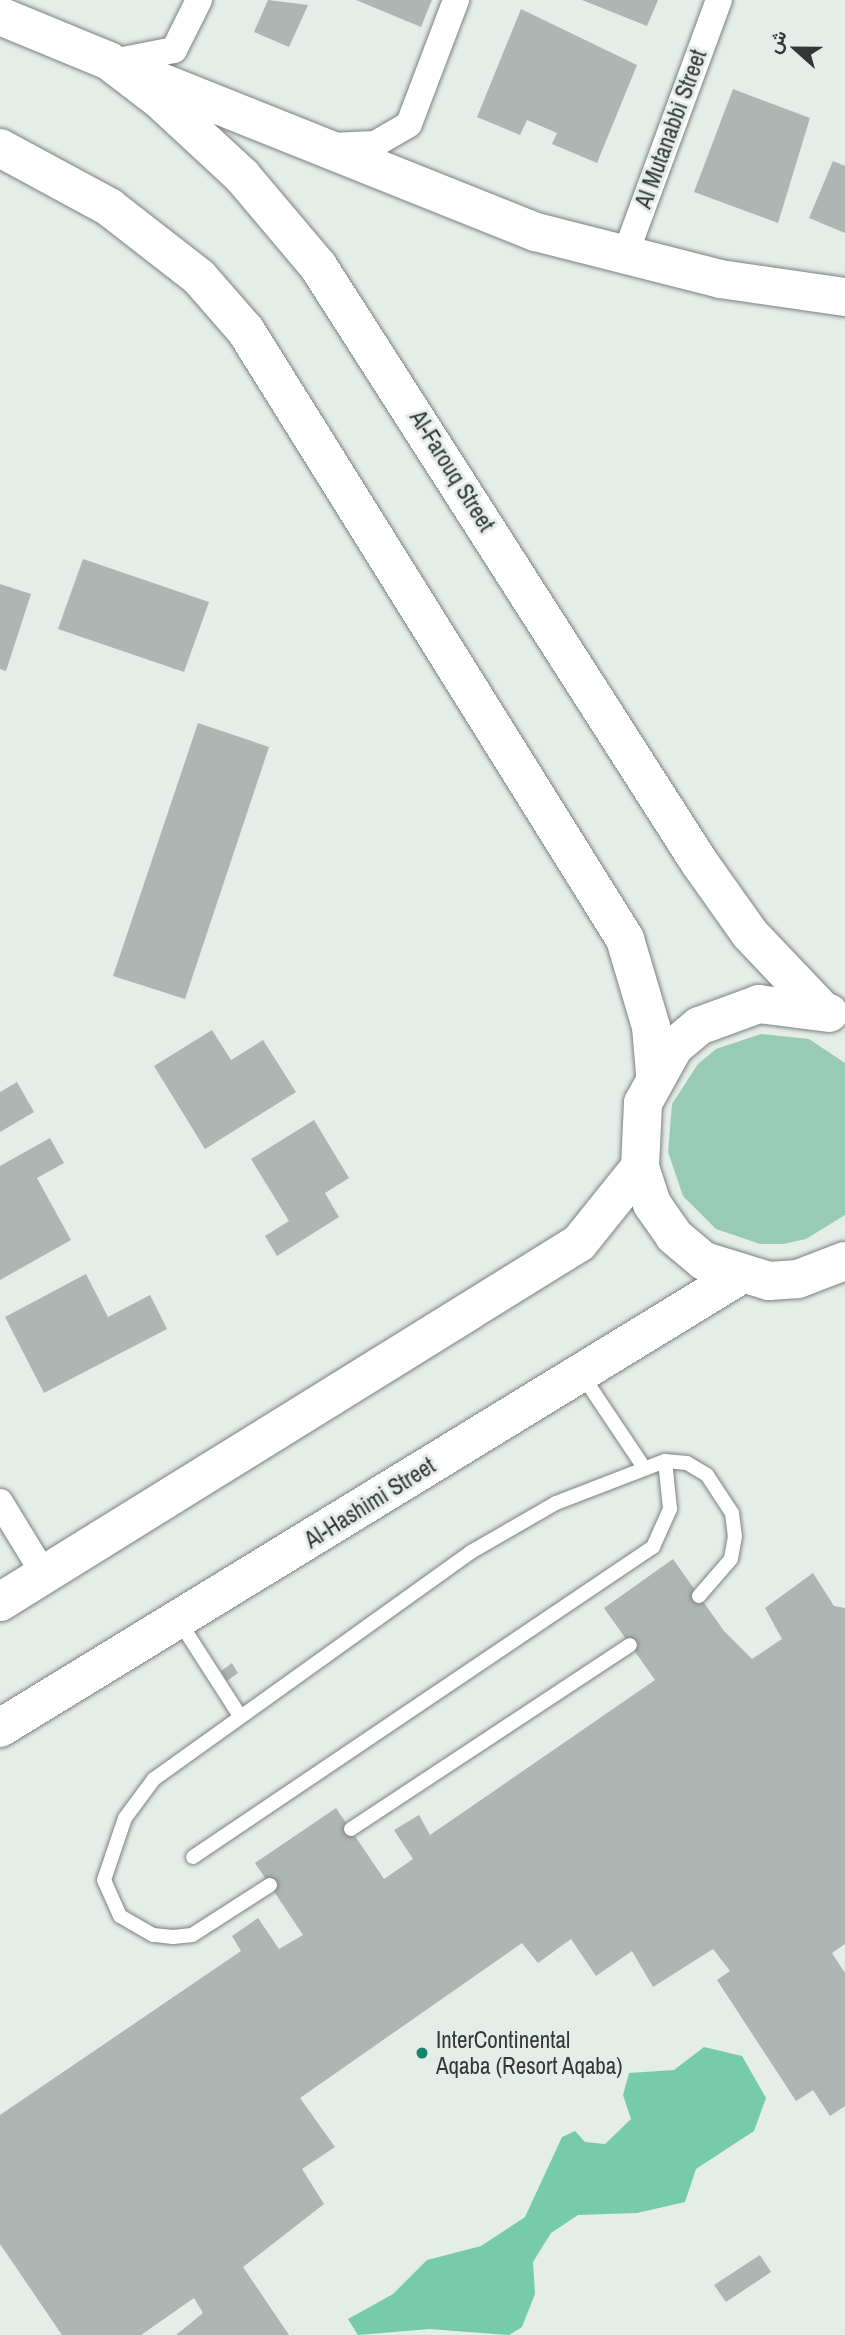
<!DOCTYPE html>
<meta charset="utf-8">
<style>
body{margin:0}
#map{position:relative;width:845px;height:2335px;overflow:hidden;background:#e5ede9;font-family:"Archivo Narrow",Vazirmatn,sans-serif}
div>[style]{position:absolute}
.green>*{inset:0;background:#98cbb7}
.water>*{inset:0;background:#76cbac}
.building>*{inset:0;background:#aeb5b2}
.roads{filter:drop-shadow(0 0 2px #7b827f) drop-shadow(0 0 2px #7b827f)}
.lane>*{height:14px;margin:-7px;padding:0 7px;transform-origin:7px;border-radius:7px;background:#fff}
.street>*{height:26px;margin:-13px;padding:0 13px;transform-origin:13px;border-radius:13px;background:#fff}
.secondary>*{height:38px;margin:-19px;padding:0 19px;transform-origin:19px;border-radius:19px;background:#fff}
.primary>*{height:38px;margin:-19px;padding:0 19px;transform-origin:19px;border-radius:19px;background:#fff}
.dots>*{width:19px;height:19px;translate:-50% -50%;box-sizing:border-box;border:4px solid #e5ede9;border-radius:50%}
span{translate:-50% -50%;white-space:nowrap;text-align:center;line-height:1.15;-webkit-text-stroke:6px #e5ede9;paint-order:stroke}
.street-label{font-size:23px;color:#343736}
.poi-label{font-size:23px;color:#343736}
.left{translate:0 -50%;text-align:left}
.north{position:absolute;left:761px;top:14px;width:70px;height:70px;-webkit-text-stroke:5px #e5ede9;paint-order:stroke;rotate:291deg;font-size:19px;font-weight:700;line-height:28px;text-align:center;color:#343736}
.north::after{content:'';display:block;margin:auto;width:24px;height:32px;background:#343736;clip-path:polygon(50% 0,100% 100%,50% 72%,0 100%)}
</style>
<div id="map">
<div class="green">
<div style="clip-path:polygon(761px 1034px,809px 1039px,845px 1063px,845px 1215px,806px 1239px,783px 1244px,760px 1244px,716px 1229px,683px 1196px,668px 1152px,672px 1104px,698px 1064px,716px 1049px)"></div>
</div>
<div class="water">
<div style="clip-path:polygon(704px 2047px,742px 2056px,766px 2098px,754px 2131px,696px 2169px,685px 2202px,637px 2213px,578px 2215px,551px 2233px,533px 2262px,535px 2294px,522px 2327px,509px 2335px,429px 2329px,358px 2335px,348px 2319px,393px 2294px,427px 2260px,481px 2246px,525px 2217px,562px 2137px,575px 2131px,585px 2142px,605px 2144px,631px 2119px,623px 2095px,629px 2073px,674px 2070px)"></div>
</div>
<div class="building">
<div style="clip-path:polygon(268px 0,308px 5px,289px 47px,254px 32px)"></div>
<div style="clip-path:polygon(356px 0,432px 0,421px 27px)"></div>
<div style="clip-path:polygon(582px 0,658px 0,647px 26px)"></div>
<div style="clip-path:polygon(521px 9px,637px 65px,597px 163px,552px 144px,557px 133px,527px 120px,520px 135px,477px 117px)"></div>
<div style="clip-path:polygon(733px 89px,810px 118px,778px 223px,694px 192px)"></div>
<div style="clip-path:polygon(833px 161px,845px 166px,845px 233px,809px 218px)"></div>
<div style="clip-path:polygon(83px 559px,209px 602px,184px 672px,58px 629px)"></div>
<div style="clip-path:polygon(0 584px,31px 594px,6px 671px,0 669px)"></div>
<div style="clip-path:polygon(198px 723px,269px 747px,185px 999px,113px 976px)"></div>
<div style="clip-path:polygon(212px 1030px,231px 1060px,263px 1040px,296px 1092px,205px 1149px,154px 1066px)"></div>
<div style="clip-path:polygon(17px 1082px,34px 1112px,0 1132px,0 1092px)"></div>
<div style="clip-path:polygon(314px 1120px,349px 1178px,325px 1193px,339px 1217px,277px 1256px,265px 1236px,289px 1221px,251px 1159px)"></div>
<div style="clip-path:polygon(50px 1138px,64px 1163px,37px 1178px,71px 1240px,0 1280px,0 1166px)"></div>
<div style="clip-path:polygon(86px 1274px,108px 1317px,150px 1295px,167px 1329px,44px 1393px,5px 1317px)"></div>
<div style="clip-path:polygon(673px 1559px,724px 1631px,752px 1659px,782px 1639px,765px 1608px,813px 1573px,834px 1606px,845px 1608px,845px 1944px,832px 1953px,845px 1973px,845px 2106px,830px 2116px,813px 2090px,796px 2101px,717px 1980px,730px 1971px,713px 1949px,653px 1987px,632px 1951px,596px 1976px,571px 1939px,538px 1963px,522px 1943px,300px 2098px,335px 2147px,302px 2169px,324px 2204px,243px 2267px,289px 2335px,176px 2335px,203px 2313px,194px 2298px,141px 2335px,62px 2335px,0 2244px,0 2115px,241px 1951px,232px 1936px,258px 1918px,279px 1949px,303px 1935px,255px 1863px,336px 1808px,384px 1879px,413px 1859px,394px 1830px,419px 1815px,430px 1835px,655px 1680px,604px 1608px)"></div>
<div style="clip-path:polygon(232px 1663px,238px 1673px,227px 1681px,221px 1671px)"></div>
<div style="clip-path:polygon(760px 2255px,771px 2272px,726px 2302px,714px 2285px)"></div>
</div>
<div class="roads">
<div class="lane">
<div style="left:582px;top:1375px;width:110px;rotate:56.2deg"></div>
<div style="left:179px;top:1621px;width:113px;rotate:57.3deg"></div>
<div style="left:351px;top:1829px;width:334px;rotate:-33.4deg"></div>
<div style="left:193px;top:1857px;width:555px;rotate:-33.98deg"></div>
<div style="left:653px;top:1547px;width:42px;rotate:-65.9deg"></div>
<div style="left:670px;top:1509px;width:48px;rotate:-95.9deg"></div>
<div style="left:270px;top:1885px;width:93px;rotate:147.3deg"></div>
<div style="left:192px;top:1935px;width:19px;rotate:174deg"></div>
<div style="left:173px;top:1937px;width:20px;rotate:-174deg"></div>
<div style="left:153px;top:1935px;width:38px;rotate:-150deg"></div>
<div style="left:120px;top:1916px;width:39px;rotate:-114deg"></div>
<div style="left:104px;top:1880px;width:65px;rotate:-71.3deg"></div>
<div style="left:125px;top:1818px;width:49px;rotate:-53.4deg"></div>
<div style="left:154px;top:1779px;width:390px;rotate:-35.6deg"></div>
<div style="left:471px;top:1552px;width:98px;rotate:-30deg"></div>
<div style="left:556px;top:1503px;width:117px;rotate:-21.1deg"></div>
<div style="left:665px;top:1461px;width:22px;rotate:5deg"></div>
<div style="left:687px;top:1463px;width:23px;rotate:31deg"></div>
<div style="left:707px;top:1475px;width:45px;rotate:56.7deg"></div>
<div style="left:732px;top:1513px;width:23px;rotate:83deg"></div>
<div style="left:735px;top:1536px;width:23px;rotate:100deg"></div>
<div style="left:731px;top:1559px;width:49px;rotate:130.9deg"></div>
</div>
<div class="street">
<div style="left:118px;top:61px;width:57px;rotate:-11.1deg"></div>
<div style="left:174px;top:50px;width:56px;rotate:-63.4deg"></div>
<div style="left:332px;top:146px;width:43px;rotate:-2.7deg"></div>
<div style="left:375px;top:144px;width:39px;rotate:-30deg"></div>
<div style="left:409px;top:124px;width:133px;rotate:-69.2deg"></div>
<div style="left:624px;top:258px;width:275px;rotate:-69.8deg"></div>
<div style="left:0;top:1502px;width:84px;rotate:58.6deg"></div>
</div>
<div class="secondary">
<div style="left:123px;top:67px;width:445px;rotate:21.8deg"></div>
<div style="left:536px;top:232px;width:190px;rotate:14.3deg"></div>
<div style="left:720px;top:279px;width:126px;rotate:8.2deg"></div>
<div style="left:0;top:1602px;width:681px;rotate:-31.8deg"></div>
<div style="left:579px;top:1243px;width:97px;rotate:-51.2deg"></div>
<div style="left:0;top:1728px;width:866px;rotate:-31.45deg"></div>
</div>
<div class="primary">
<div style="left:0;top:16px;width:118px;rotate:22.4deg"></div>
<div style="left:109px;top:61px;width:64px;rotate:37.4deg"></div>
<div style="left:160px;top:100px;width:112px;rotate:42.8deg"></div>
<div style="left:242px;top:176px;width:118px;rotate:49.8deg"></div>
<div style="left:318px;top:266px;width:707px;rotate:57.41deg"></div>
<div style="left:699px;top:862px;width:88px;rotate:54.7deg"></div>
<div style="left:750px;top:934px;width:106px;rotate:46.5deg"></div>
<div style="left:0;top:148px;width:124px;rotate:28.4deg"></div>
<div style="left:109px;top:207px;width:114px;rotate:37.9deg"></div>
<div style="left:199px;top:277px;width:72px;rotate:49deg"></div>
<div style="left:246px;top:331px;width:716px;rotate:58.06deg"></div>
<div style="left:625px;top:939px;width:92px;rotate:73.5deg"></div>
<div style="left:651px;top:1027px;width:47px;rotate:85.1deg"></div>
<div style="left:829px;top:1013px;width:71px;rotate:-172.7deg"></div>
<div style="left:759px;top:1004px;width:64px;rotate:159.9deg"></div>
<div style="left:699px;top:1026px;width:33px;rotate:140deg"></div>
<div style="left:674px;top:1047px;width:64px;rotate:119deg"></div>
<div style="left:643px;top:1103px;width:64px;rotate:92.7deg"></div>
<div style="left:640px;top:1167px;width:39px;rotate:72deg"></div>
<div style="left:652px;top:1204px;width:39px;rotate:55deg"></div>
<div style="left:674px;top:1236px;width:39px;rotate:40deg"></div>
<div style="left:704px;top:1261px;width:68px;rotate:17.1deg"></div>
<div style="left:769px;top:1281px;width:29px;rotate:-4deg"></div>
<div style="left:798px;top:1279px;width:50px;rotate:-21deg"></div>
</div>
</div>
<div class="dots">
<div style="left:422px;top:2053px;background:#128767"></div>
</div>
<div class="street-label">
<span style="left:671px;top:129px;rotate:-70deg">Al Mutanabbi Street</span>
<span style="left:452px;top:471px;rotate:58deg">Al-Farouq Street</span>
<span style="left:370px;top:1503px;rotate:-32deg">Al-Hashimi Street</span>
</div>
<div class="poi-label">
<span class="left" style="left:436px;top:2053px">InterContinental<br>Aqaba (Resort Aqaba)</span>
</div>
<div class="north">ش</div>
</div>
